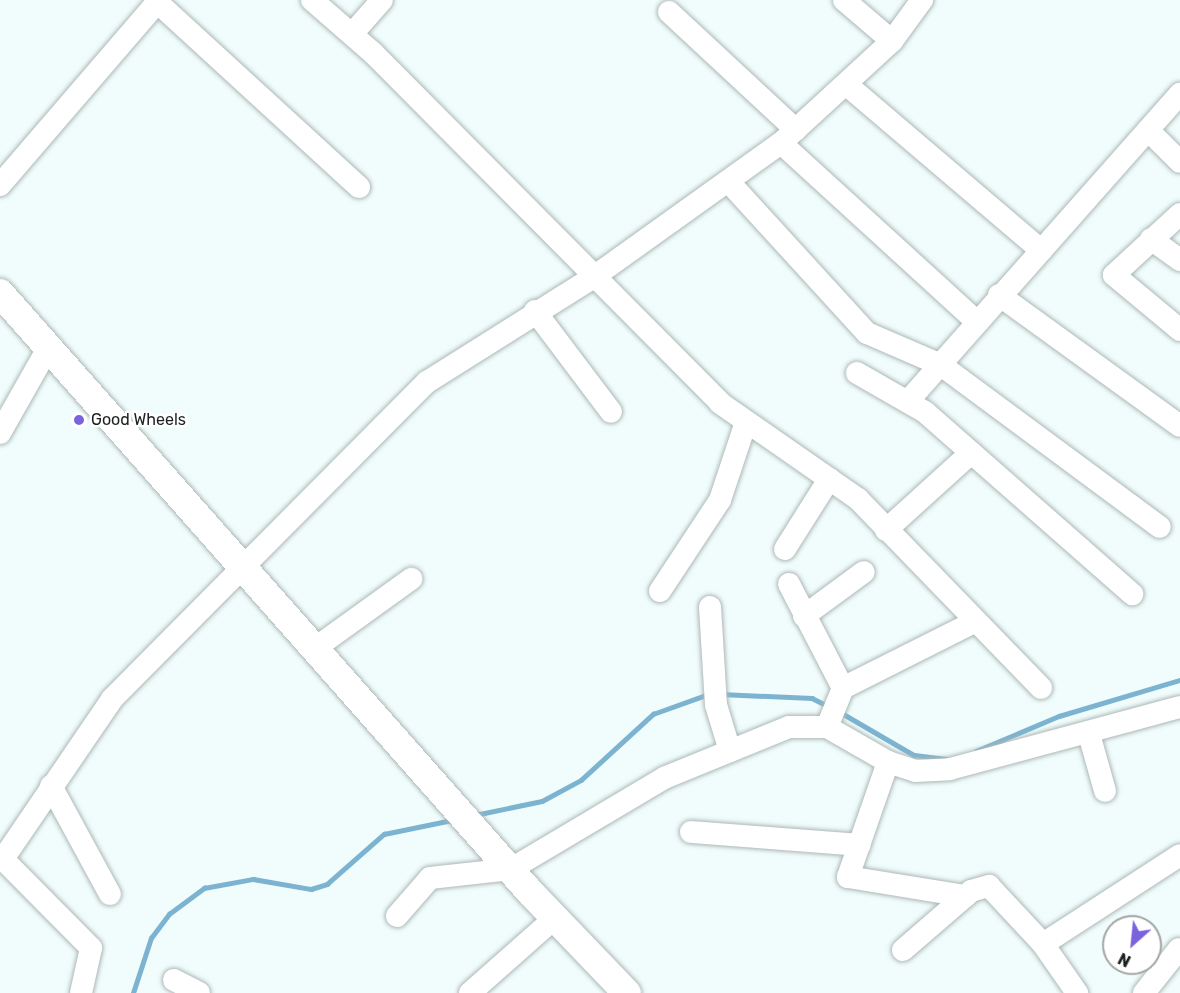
<!DOCTYPE html>
<style>
body{margin:0}
#map{position:relative;width:1180px;height:993px;overflow:hidden;background:#f1fdfc;font-family:Rubik,sans-serif}
div>[style]{position:absolute}
.stream>*{height:4.5px;margin:-2.25px;padding:0 2.25px;transform-origin:2.25px;border-radius:2.25px;background:#7cb3d0}
.roads{filter:drop-shadow(0 0 2px #acb8b7) drop-shadow(0 0 2px #acb8b7)}
.minor>*{height:22px;margin:-11px;padding:0 11px;transform-origin:11px;border-radius:11px;background:#fff}
.major>*{height:28px;margin:-14px;padding:0 14px;transform-origin:14px;border-radius:14px;background:#fff}
.dots>*{width:16px;height:16px;translate:-50% -50%;box-sizing:border-box;border:3px solid #fff;border-radius:50%}
span{translate:-50% -50%;white-space:nowrap;text-align:center;line-height:1.15;-webkit-text-stroke:5px #fff;paint-order:stroke}
.poi-label{font-size:16px;color:#1c2020}
.left{translate:0 -50%;text-align:left}
.north{position:absolute;left:1102px;top:915px;width:60px;height:60px;box-sizing:border-box;background:#fff;border:2px solid #a4a6a6;border-radius:50%;rotate:207deg;font-size:16px;font-weight:700;line-height:24px;text-align:center;color:#1c2020}
.north::after{content:'';display:block;margin:auto;width:21px;height:27px;background:#7b63de;clip-path:polygon(50% 0,100% 100%,50% 72%,0 100%)}
</style>
<div id="map">
<div class="stream">
<div style="left:720px;top:694px;width:92px;rotate:2.5deg"></div>
<div style="left:812px;top:698px;width:20px;rotate:27deg"></div>
<div style="left:840px;top:712px;width:86px;rotate:30.2deg"></div>
<div style="left:914px;top:755px;width:32px;rotate:7deg"></div>
<div style="left:976px;top:751px;width:90px;rotate:-22.9deg"></div>
<div style="left:1059px;top:716px;width:126px;rotate:-16.6deg"></div>
<div style="left:475px;top:815px;width:68px;rotate:-11.8deg"></div>
<div style="left:542px;top:801px;width:44px;rotate:-28.3deg"></div>
<div style="left:581px;top:780px;width:98px;rotate:-42.5deg"></div>
<div style="left:653px;top:714px;width:59px;rotate:-19.7deg"></div>
<div style="left:133px;top:993px;width:58px;rotate:-71.9deg"></div>
<div style="left:151px;top:938px;width:30px;rotate:-53deg"></div>
<div style="left:169px;top:914px;width:44px;rotate:-36.6deg"></div>
<div style="left:204px;top:888px;width:50px;rotate:-10.4deg"></div>
<div style="left:253px;top:879px;width:59px;rotate:9.8deg"></div>
<div style="left:311px;top:889px;width:17px;rotate:-17deg"></div>
<div style="left:327px;top:884px;width:76px;rotate:-41.3deg"></div>
<div style="left:384px;top:834px;width:69px;rotate:-11.6deg"></div>
</div>
<div class="roads">
<div class="minor">
<div style="left:312px;top:0;width:81px;rotate:41deg"></div>
<div style="left:373px;top:53px;width:493px;rotate:45.2deg"></div>
<div style="left:720px;top:403px;width:168px;rotate:34.8deg"></div>
<div style="left:858px;top:499px;width:263px;rotate:45.9deg"></div>
<div style="left:844px;top:0;width:63px;rotate:40.5deg"></div>
<div style="left:157px;top:2px;width:274px;rotate:42.5deg"></div>
<div style="left:669px;top:12px;width:173px;rotate:42.9deg"></div>
<div style="left:352px;top:34px;width:45px;rotate:-48.6deg"></div>
<div style="left:847px;top:85px;width:255px;rotate:40.4deg"></div>
<div style="left:1148px;top:130px;width:45px;rotate:45deg"></div>
<div style="left:781px;top:143px;width:265px;rotate:42.4deg"></div>
<div style="left:728px;top:181px;width:206px;rotate:47.6deg"></div>
<div style="left:867px;top:333px;width:81px;rotate:23.4deg"></div>
<div style="left:941px;top:365px;width:272px;rotate:36.5deg"></div>
<div style="left:0;top:185px;width:244px;rotate:-49.3deg"></div>
<div style="left:1180px;top:214px;width:90px;rotate:137.3deg"></div>
<div style="left:1114px;top:275px;width:86px;rotate:39.8deg"></div>
<div style="left:1151px;top:239px;width:36px;rotate:36deg"></div>
<div style="left:999px;top:295px;width:223px;rotate:35.9deg"></div>
<div style="left:535px;top:311px;width:126px;rotate:53deg"></div>
<div style="left:857px;top:373px;width:78px;rotate:29.8deg"></div>
<div style="left:925px;top:412px;width:276px;rotate:41.3deg"></div>
<div style="left:909px;top:400px;width:409px;rotate:-48.5deg"></div>
<div style="left:0;top:433px;width:98px;rotate:-60.5deg"></div>
<div style="left:886px;top:530px;width:115px;rotate:-42.2deg"></div>
<div style="left:785px;top:549px;width:83px;rotate:-57.8deg"></div>
<div style="left:789px;top:584px;width:117px;rotate:62.6deg"></div>
<div style="left:660px;top:591px;width:109px;rotate:-56.6deg"></div>
<div style="left:720px;top:500px;width:82px;rotate:-71.6deg"></div>
<div style="left:710px;top:607px;width:98px;rotate:86.5deg"></div>
<div style="left:716px;top:705px;width:48px;rotate:73.1deg"></div>
<div style="left:804px;top:616px;width:74px;rotate:-36.3deg"></div>
<div style="left:314px;top:649px;width:120px;rotate:-35.8deg"></div>
<div style="left:827px;top:727px;width:42px;rotate:-67.7deg"></div>
<div style="left:843px;top:688px;width:147px;rotate:-26.7deg"></div>
<div style="left:1089px;top:734px;width:59px;rotate:74.3deg"></div>
<div style="left:888px;top:762px;width:122px;rotate:109.2deg"></div>
<div style="left:848px;top:877px;width:119px;rotate:9.2deg"></div>
<div style="left:51px;top:786px;width:123px;rotate:61.4deg"></div>
<div style="left:691px;top:832px;width:169px;rotate:4.4deg"></div>
<div style="left:397px;top:916px;width:50px;rotate:-49deg"></div>
<div style="left:430px;top:878px;width:81px;rotate:-6.3deg"></div>
<div style="left:511px;top:869px;width:178px;rotate:-30.7deg"></div>
<div style="left:664px;top:778px;width:135px;rotate:-22.2deg"></div>
<div style="left:789px;top:727px;width:38px"></div>
<div style="left:827px;top:727px;width:70px;rotate:29.8deg"></div>
<div style="left:888px;top:762px;width:28px;rotate:18deg"></div>
<div style="left:915px;top:771px;width:35px;rotate:-3deg"></div>
<div style="left:950px;top:769px;width:238px;rotate:-15.1deg"></div>
<div style="left:1043px;top:944px;width:163px;rotate:-33deg"></div>
<div style="left:903px;top:950px;width:90px;rotate:-40.9deg"></div>
<div style="left:971px;top:891px;width:19px;rotate:-16deg"></div>
<div style="left:989px;top:886px;width:79px;rotate:47deg"></div>
<div style="left:1043px;top:944px;width:60px;rotate:55.2deg"></div>
<div style="left:174px;top:980px;width:28px;rotate:27deg"></div>
<div style="left:81px;top:993px;width:46px;rotate:-77.5deg"></div>
<div style="left:91px;top:948px;width:125px;rotate:-134.7deg"></div>
<div style="left:3px;top:859px;width:194px;rotate:-55.7deg"></div>
<div style="left:112px;top:699px;width:447px;rotate:-45.2deg"></div>
<div style="left:427px;top:382px;width:199px;rotate:-32.2deg"></div>
<div style="left:595px;top:276px;width:229px;rotate:-35.6deg"></div>
<div style="left:781px;top:143px;width:151px;rotate:-42.6deg"></div>
<div style="left:892px;top:41px;width:51px;rotate:-53.8deg"></div>
<div style="left:470px;top:993px;width:116px;rotate:-41.5deg"></div>
<div style="left:1144px;top:993px;width:56px;rotate:-51.5deg"></div>
</div>
<div class="major">
<div style="left:0;top:293px;width:800px;rotate:48.5deg"></div>
<div style="left:530px;top:892px;width:140px;rotate:46.2deg"></div>
</div>
</div>
<div class="dots">
<div style="left:79px;top:420px;background:#7b63de"></div>
</div>
<div class="poi-label">
<span class="left" style="left:91px;top:420px">Good Wheels</span>
</div>
<div class="north">N</div>
</div>
